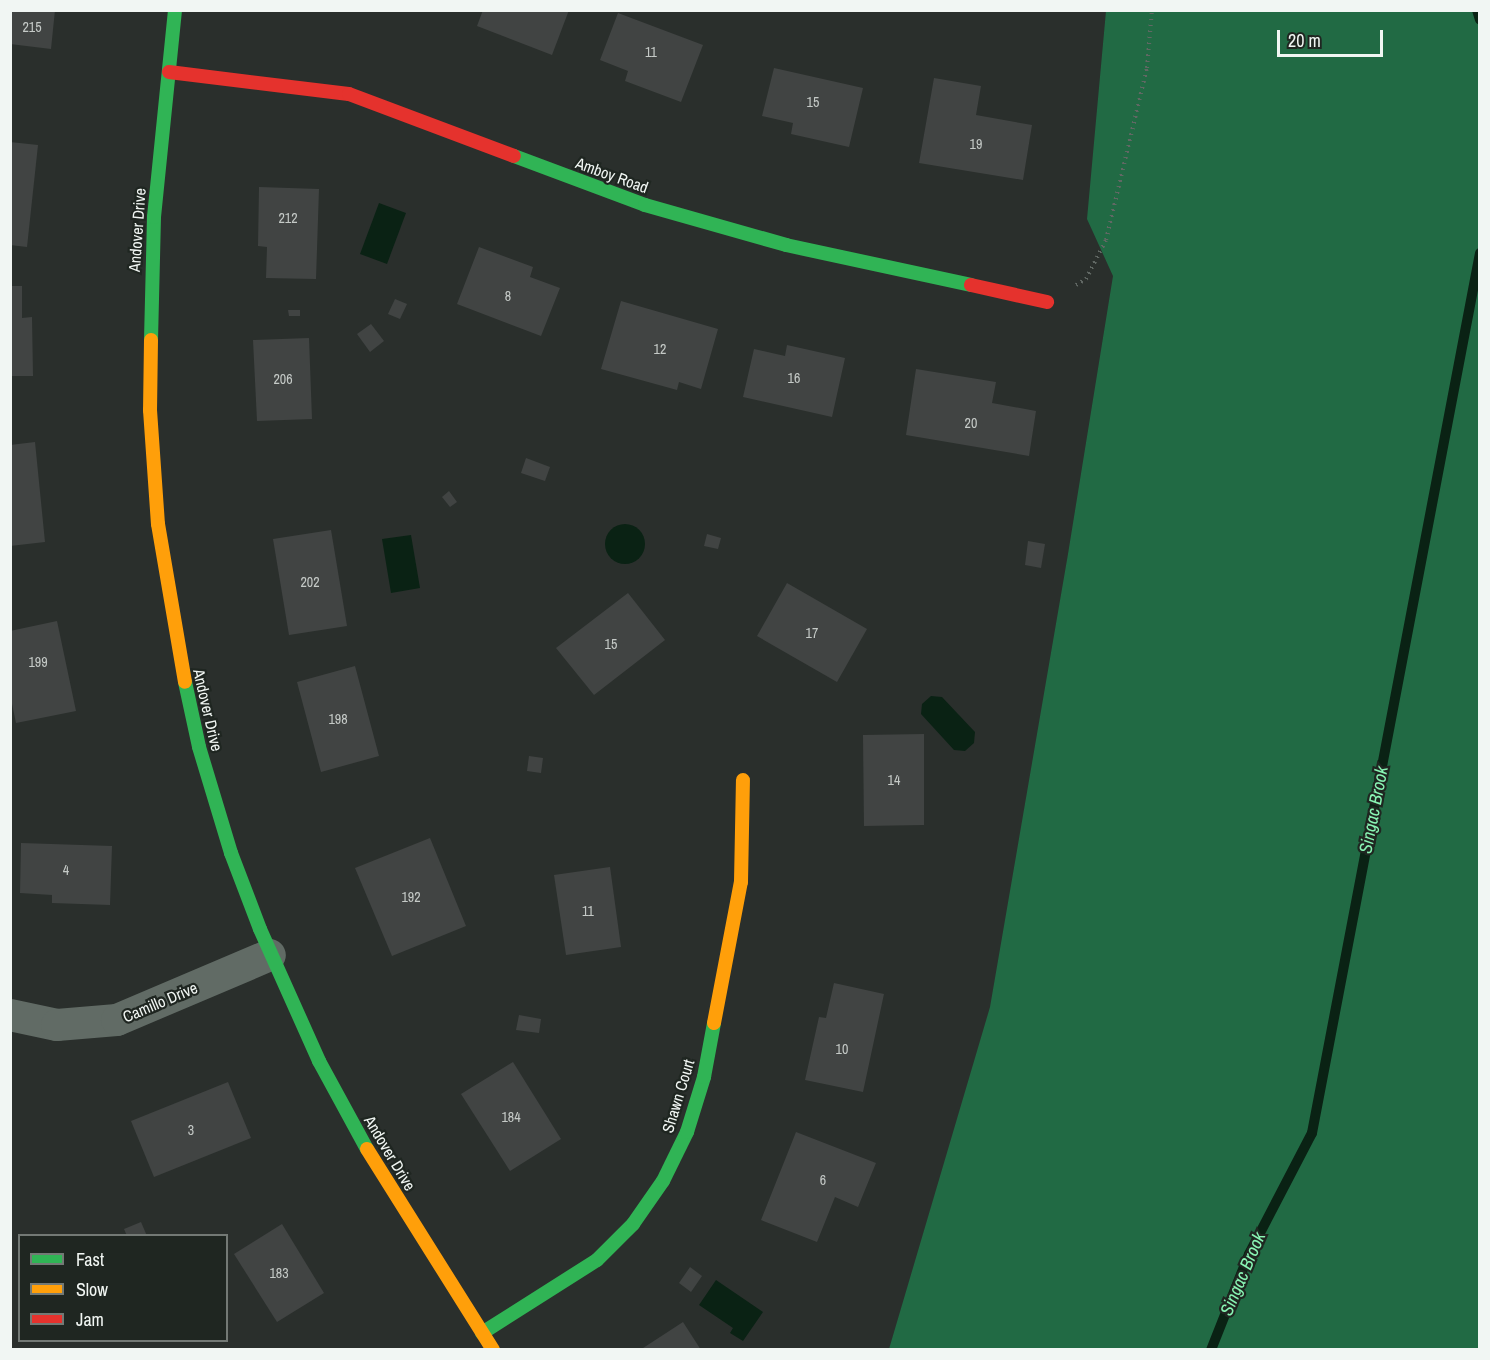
<!DOCTYPE html>
<style>
body{margin:0}
#map{position:relative;width:1490px;height:1360px;overflow:hidden;background:#2a2f2c;font-family:"Archivo Narrow",sans-serif}
div>[style]{position:absolute}
.forest>*{inset:0;background:#216a44}
.water>*{inset:0;background:#0a2214}
.round{border-radius:50%}
.stream>*{height:10px;margin:-5px;padding:0 5px;transform-origin:5px;border-radius:5px;background:#0a2214}
.building>*{inset:0;background:#414443}
.path>*{height:4px;margin-top:-2px;transform-origin:0;background:repeating-linear-gradient(90deg,#616864 0 1.5px,transparent 0 6px)}
.street>*{height:32px;margin:-16px;padding:0 16px;transform-origin:16px;border-radius:16px;background:#616b65}
.fast>*{height:14px;margin:-7px;padding:0 7px;transform-origin:7px;border-radius:7px;background:#30b455}
.slow>*{height:14px;margin:-7px;padding:0 7px;transform-origin:7px;border-radius:7px;background:#ff9f0a}
.jam>*{height:14px;margin:-7px;padding:0 7px;transform-origin:7px;border-radius:7px;background:#e5322d}
span{translate:-50% -50%;white-space:nowrap;text-align:center;line-height:1.15;-webkit-text-stroke:4.5px #1f2621;paint-order:stroke}
.number-label{font-size:14px;color:#c5cac7}
.number-label span{-webkit-text-stroke-width:0}
.street-label{font-size:16px;color:#f1f6f3}
.water-label{font-size:18px;color:#89f5b4;font-style:italic}
.frame{position:absolute;inset:0;border:12px solid #f1f6f3;pointer-events:none}
.legend{position:absolute;left:18px;top:1234px;width:210px;height:108px;box-sizing:border-box;background:#1f2621;border:2px solid #737975;margin:0;padding:8px 10px;list-style:none;font-size:18px;color:#f1f6f3}
.legend li{display:flex;align-items:center;gap:12px;height:30px}
.legend b{width:30px;border:2px solid #737975}
.scale{position:absolute;left:1277px;top:30px;width:106px;height:27px;box-sizing:border-box;border:3px solid #f1f6f3;border-top:0;padding-left:8px;font-size:18px;line-height:21px;white-space:nowrap;color:#f1f6f3;-webkit-text-stroke:4px #1f2621;paint-order:stroke}
</style>
<div id="map">
<div class="forest">
<div style="clip-path:polygon(1106px 11px,1479px 11px,1479px 1349px,889px 1349px,990px 1007px,1068px 554px,1113px 276px,1087px 219px)"></div>
</div>
<div class="water">
<div style="clip-path:polygon(379px 203px,406px 213px,387px 264px,360px 254px)"></div>
<div class="round" style="left:605px;top:524px;width:40px;height:40px"></div>
<div style="clip-path:polygon(411px 535px,420px 588px,391px 593px,382px 539px)"></div>
<div style="clip-path:polygon(931px 696px,942px 697px,975px 732px,974px 743px,965px 751px,954px 750px,921px 714px,922px 704px)"></div>
<div style="clip-path:polygon(716px 1280px,763px 1312px,743px 1341px,730px 1333px,733px 1328px,699px 1305px)"></div>
</div>
<div class="stream">
<div style="left:1477px;top:10px;width:10px;rotate:73deg"></div>
<div style="left:1211px;top:1350px;width:103px;rotate:-68.4deg"></div>
<div style="left:1249px;top:1254px;width:136px;rotate:-62.5deg"></div>
<div style="left:1312px;top:1133px;width:896px;rotate:-79.19deg"></div>
</div>
<div class="building">
<div style="clip-path:polygon(10px 10px,55px 10px,51px 49px,10px 44px)"></div>
<div style="clip-path:polygon(483px 10px,569px 10px,552px 55px,477px 26px)"></div>
<div style="clip-path:polygon(618px 13px,703px 45px,681px 102px,625px 81px,628px 71px,600px 60px)"></div>
<div style="clip-path:polygon(774px 68px,863px 88px,849px 147px,791px 134px,793px 123px,762px 116px)"></div>
<div style="clip-path:polygon(934px 78px,981px 86px,976px 115px,1032px 125px,1023px 180px,919px 163px)"></div>
<div style="clip-path:polygon(10px 142px,38px 145px,27px 247px,10px 245px)"></div>
<div style="clip-path:polygon(259px 187px,319px 189px,316px 279px,266px 278px,267px 247px,258px 246px)"></div>
<div style="clip-path:polygon(479px 247px,533px 267px,530px 277px,560px 288px,541px 336px,457px 304px)"></div>
<div style="clip-path:polygon(10px 286px,22px 286px,22px 318px,32px 317px,33px 376px,10px 376px)"></div>
<div style="clip-path:polygon(395px 299px,407px 304px,400px 319px,388px 314px)"></div>
<div style="clip-path:polygon(621px 301px,718px 329px,701px 389px,679px 382px,677px 390px,601px 369px)"></div>
<div style="clip-path:polygon(288px 310px,300px 310px,300px 316px,289px 316px)"></div>
<div style="clip-path:polygon(371px 324px,384px 341px,370px 352px,357px 334px)"></div>
<div style="clip-path:polygon(309px 338px,312px 419px,257px 421px,253px 340px)"></div>
<div style="clip-path:polygon(787px 345px,845px 358px,832px 417px,743px 397px,754px 349px,785px 356px)"></div>
<div style="clip-path:polygon(916px 369px,996px 382px,992px 403px,1036px 411px,1029px 456px,906px 435px)"></div>
<div style="clip-path:polygon(35px 442px,45px 542px,10px 546px,10px 445px)"></div>
<div style="clip-path:polygon(526px 458px,550px 467px,545px 481px,521px 473px)"></div>
<div style="clip-path:polygon(449px 491px,457px 502px,450px 507px,442px 497px)"></div>
<div style="clip-path:polygon(331px 530px,347px 626px,289px 635px,273px 539px)"></div>
<div style="clip-path:polygon(707px 534px,721px 538px,718px 549px,704px 546px)"></div>
<div style="clip-path:polygon(1028px 541px,1045px 544px,1041px 568px,1025px 565px)"></div>
<div style="clip-path:polygon(787px 583px,867px 629px,837px 682px,757px 636px)"></div>
<div style="clip-path:polygon(628px 593px,665px 640px,594px 695px,556px 648px)"></div>
<div style="clip-path:polygon(57px 621px,76px 711px,16px 723px,10px 694px,10px 631px)"></div>
<div style="clip-path:polygon(355px 666px,379px 756px,321px 772px,297px 682px)"></div>
<div style="clip-path:polygon(924px 734px,924px 825px,864px 826px,863px 735px)"></div>
<div style="clip-path:polygon(529px 756px,543px 758px,541px 773px,527px 771px)"></div>
<div style="clip-path:polygon(430px 838px,466px 926px,392px 956px,355px 868px)"></div>
<div style="clip-path:polygon(21px 843px,112px 846px,110px 905px,52px 903px,52px 895px,20px 893px)"></div>
<div style="clip-path:polygon(610px 867px,621px 947px,566px 955px,554px 875px)"></div>
<div style="clip-path:polygon(834px 983px,884px 994px,863px 1092px,805px 1080px,819px 1017px,826px 1018px)"></div>
<div style="clip-path:polygon(519px 1015px,541px 1019px,539px 1033px,516px 1030px)"></div>
<div style="clip-path:polygon(513px 1062px,561px 1139px,510px 1171px,461px 1094px)"></div>
<div style="clip-path:polygon(228px 1082px,251px 1138px,154px 1177px,131px 1121px)"></div>
<div style="clip-path:polygon(796px 1132px,876px 1163px,858px 1207px,835px 1197px,817px 1242px,761px 1220px)"></div>
<div style="clip-path:polygon(141px 1222px,147px 1236px,127px 1236px,124px 1229px)"></div>
<div style="clip-path:polygon(282px 1224px,324px 1293px,277px 1322px,234px 1254px)"></div>
<div style="clip-path:polygon(690px 1267px,702px 1276px,691px 1292px,679px 1283px)"></div>
<div style="clip-path:polygon(683px 1322px,701px 1350px,640px 1350px)"></div>
</div>
<div class="path">
<div style="left:1076px;top:285px;width:12px;rotate:-31deg"></div>
<div style="left:1086px;top:279px;width:44px;rotate:-62.9deg"></div>
<div style="left:1106px;top:240px;width:177px;rotate:-76.6deg"></div>
<div style="left:1147px;top:68px;width:58px;rotate:-85.1deg"></div>
</div>
<div class="street">
<div style="left:10px;top:1015px;width:48px;rotate:12deg"></div>
<div style="left:57px;top:1025px;width:60px;rotate:-4.8deg"></div>
<div style="left:117px;top:1020px;width:166px;rotate:-23deg"></div>
</div>
<div class="fast">
<div style="left:514px;top:156px;width:140px;rotate:20.5deg"></div>
<div style="left:645px;top:205px;width:147px;rotate:15.8deg"></div>
<div style="left:786px;top:245px;width:189px;rotate:12.2deg"></div>
<div style="left:151px;top:340px;width:123px;rotate:-88.6deg"></div>
<div style="left:154px;top:217px;width:208px;rotate:-84.2deg"></div>
<div style="left:185px;top:682px;width:66px;rotate:77.8deg"></div>
<div style="left:199px;top:747px;width:111px;rotate:73.2deg"></div>
<div style="left:231px;top:853px;width:81px;rotate:69.1deg"></div>
<div style="left:260px;top:929px;width:145px;rotate:65.9deg"></div>
<div style="left:319px;top:1061px;width:100px;rotate:61.4deg"></div>
<div style="left:482px;top:1333px;width:136px;rotate:-32.4deg"></div>
<div style="left:597px;top:1260px;width:51px;rotate:-45deg"></div>
<div style="left:633px;top:1224px;width:52px;rotate:-55.1deg"></div>
<div style="left:663px;top:1181px;width:55px;rotate:-63.9deg"></div>
<div style="left:687px;top:1132px;width:58px;rotate:-72.8deg"></div>
<div style="left:704px;top:1077px;width:55px;rotate:-79.5deg"></div>
</div>
<div class="slow">
<div style="left:151px;top:340px;width:70px;rotate:90.8deg"></div>
<div style="left:150px;top:410px;width:114px;rotate:86deg"></div>
<div style="left:158px;top:524px;width:160px;rotate:80.3deg"></div>
<div style="left:714px;top:1023px;width:144px;rotate:-79.2deg"></div>
<div style="left:741px;top:882px;width:102px;rotate:-88.9deg"></div>
<div style="left:367px;top:1149px;width:237px;rotate:57.9deg"></div>
</div>
<div class="jam">
<div style="left:169px;top:72px;width:181px;rotate:7deg"></div>
<div style="left:349px;top:94px;width:176px;rotate:20.6deg"></div>
<div style="left:971px;top:285px;width:78px;rotate:12.6deg"></div>
</div>
<div class="number-label">
<span style="left:32px;top:27px">215</span>
<span style="left:651px;top:52px">11</span>
<span style="left:813px;top:102px">15</span>
<span style="left:976px;top:144px">19</span>
<span style="left:288px;top:218px">212</span>
<span style="left:508px;top:296px">8</span>
<span style="left:660px;top:349px">12</span>
<span style="left:794px;top:378px">16</span>
<span style="left:283px;top:379px">206</span>
<span style="left:971px;top:423px">20</span>
<span style="left:310px;top:582px">202</span>
<span style="left:812px;top:633px">17</span>
<span style="left:611px;top:644px">15</span>
<span style="left:38px;top:662px">199</span>
<span style="left:338px;top:719px">198</span>
<span style="left:894px;top:780px">14</span>
<span style="left:66px;top:870px">4</span>
<span style="left:411px;top:897px">192</span>
<span style="left:588px;top:911px">11</span>
<span style="left:842px;top:1049px">10</span>
<span style="left:511px;top:1117px">184</span>
<span style="left:191px;top:1130px">3</span>
<span style="left:823px;top:1180px">6</span>
<span style="left:279px;top:1273px">183</span>
</div>
<div class="street-label">
<span style="left:612px;top:175px;rotate:20deg">Amboy Road</span>
<span style="left:137px;top:230px;rotate:-86deg">Andover Drive</span>
<span style="left:208px;top:710px;rotate:77deg">Andover Drive</span>
<span style="left:160px;top:1002px;rotate:-23deg">Camillo Drive</span>
<span style="left:678px;top:1096px;rotate:-73deg">Shawn Court</span>
<span style="left:390px;top:1153px;rotate:59deg">Andover Drive</span>
</div>
<div class="water-label">
<span style="left:1374px;top:810px;rotate:-79deg">Singac Brook</span>
<span style="left:1243px;top:1274px;rotate:-67deg">Singac Brook</span>
</div>
<div class="frame"></div>
<ul class="legend">
<li><b style="height:8px;background:#30b455"></b>Fast</li>
<li><b style="height:8px;background:#ff9f0a"></b>Slow</li>
<li><b style="height:8px;background:#e5322d"></b>Jam</li>
</ul>
<div class="scale">20 m</div>
</div>
